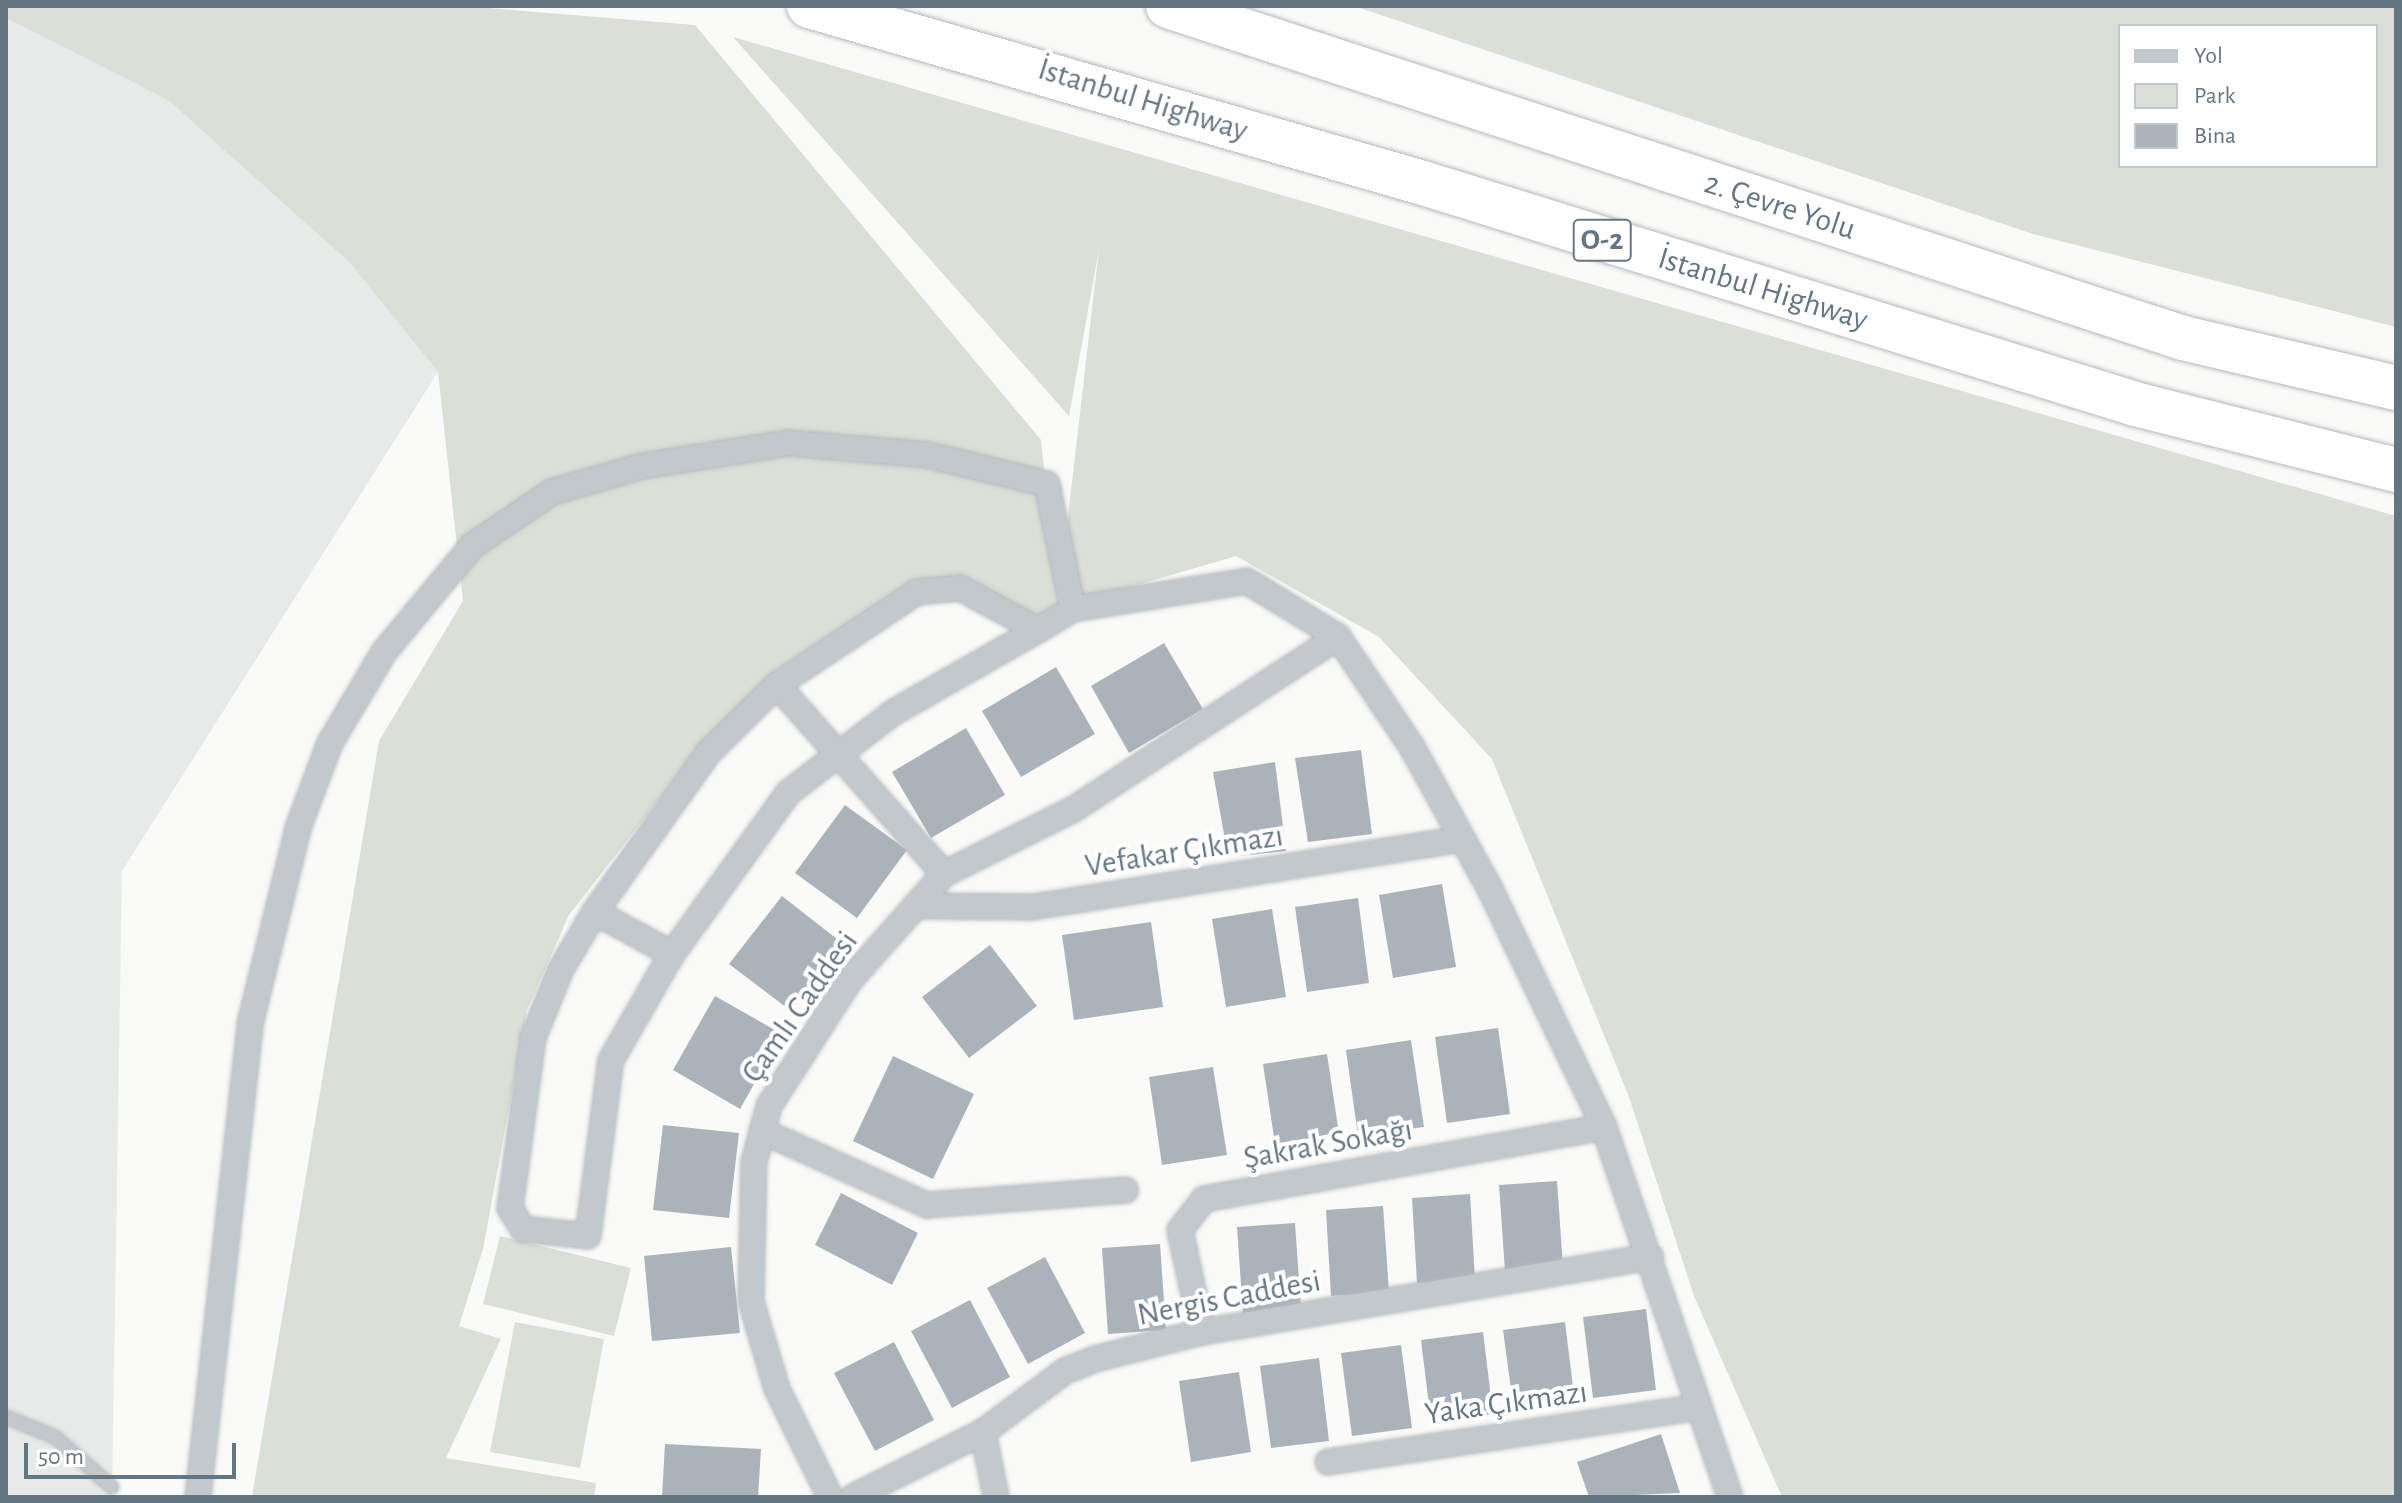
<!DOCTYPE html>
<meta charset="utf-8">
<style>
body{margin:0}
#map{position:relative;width:2402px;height:1503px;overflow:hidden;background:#fafaf8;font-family:"Alegreya Sans",sans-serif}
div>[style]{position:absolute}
.built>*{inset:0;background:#e8e9e9}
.green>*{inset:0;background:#dadfd7}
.building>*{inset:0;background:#aab3b9}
.roads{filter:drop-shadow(0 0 2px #b4b9bd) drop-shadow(0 0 2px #b4b9bd)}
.service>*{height:12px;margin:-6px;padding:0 6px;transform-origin:6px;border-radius:6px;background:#c3c8cc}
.minor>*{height:24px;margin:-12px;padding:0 12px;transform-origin:12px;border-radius:12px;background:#c3c8cc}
.motorway>*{height:44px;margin:-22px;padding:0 22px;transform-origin:22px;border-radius:22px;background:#fff}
span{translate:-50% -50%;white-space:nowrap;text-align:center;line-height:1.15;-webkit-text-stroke:8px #fff;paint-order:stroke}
.shield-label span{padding:2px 6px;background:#fff;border:2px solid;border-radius:6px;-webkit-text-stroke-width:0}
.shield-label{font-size:30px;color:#657683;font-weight:700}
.street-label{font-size:32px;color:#657683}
.frame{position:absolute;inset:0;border:8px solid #657683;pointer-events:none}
.legend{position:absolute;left:2118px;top:24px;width:260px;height:144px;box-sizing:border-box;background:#fff;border:2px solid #c1c8cd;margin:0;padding:10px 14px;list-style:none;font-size:24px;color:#657683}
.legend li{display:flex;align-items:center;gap:16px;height:40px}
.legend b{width:40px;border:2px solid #c1c8cd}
.scale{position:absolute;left:24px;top:1443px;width:212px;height:36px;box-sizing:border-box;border:4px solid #657683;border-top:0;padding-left:10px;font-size:24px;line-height:28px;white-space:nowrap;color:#657683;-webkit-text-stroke:6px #fff;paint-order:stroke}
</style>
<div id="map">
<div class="built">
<div style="clip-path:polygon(6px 18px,168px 100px,350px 263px,438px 372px,122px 871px,112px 1497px,6px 1497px)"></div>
</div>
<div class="green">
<div style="clip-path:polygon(6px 6px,463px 6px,695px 25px,1041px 440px,1058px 603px,1099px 249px,1069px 416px,733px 37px,2396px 516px,2396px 1497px,1782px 1497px,1694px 1296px,1629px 1097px,1492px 759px,1379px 637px,1236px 556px,1059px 608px,1039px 625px,908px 585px,775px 671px,692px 757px,569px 915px,527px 1010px,483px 1249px,459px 1326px,501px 1339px,446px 1458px,596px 1483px,594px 1497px,252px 1497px,379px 741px,463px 601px,438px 372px,350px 263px,168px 100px,6px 18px)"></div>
<div style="clip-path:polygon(evenodd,1354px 6px,2396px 6px,2396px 327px,2033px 234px,1354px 6px,2120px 26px,2376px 26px,2376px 166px,2120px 166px,2120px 26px)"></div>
<div style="clip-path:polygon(500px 1236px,631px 1268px,614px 1336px,483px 1304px)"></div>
<div style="clip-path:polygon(515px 1322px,604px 1339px,580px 1468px,490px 1452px)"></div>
</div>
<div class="building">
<div style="clip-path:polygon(1164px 643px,1203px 709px,1129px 753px,1091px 686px)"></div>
<div style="clip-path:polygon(1056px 667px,1095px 734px,1021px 777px,982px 711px)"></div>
<div style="clip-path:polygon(966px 728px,1005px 795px,931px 838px,892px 772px)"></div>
<div style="clip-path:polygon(1361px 750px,1372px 834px,1308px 842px,1295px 758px)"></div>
<div style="clip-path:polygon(1275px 762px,1286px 851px,1228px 857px,1213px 772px)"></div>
<div style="clip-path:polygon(845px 805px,907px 850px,857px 918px,795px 873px)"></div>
<div style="clip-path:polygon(1442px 884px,1456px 967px,1393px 978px,1379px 895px)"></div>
<div style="clip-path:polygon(782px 896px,842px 943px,791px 1011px,729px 964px)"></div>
<div style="clip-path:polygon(1358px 898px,1369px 983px,1307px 992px,1295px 907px)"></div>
<div style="clip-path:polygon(1272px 909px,1286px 997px,1226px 1007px,1212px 919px)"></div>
<div style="clip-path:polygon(1151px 922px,1163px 1007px,1074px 1020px,1062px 935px)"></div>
<div style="clip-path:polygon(990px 945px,1037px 1006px,969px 1058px,922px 997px)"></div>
<div style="clip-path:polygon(715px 996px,782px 1034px,740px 1109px,673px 1070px)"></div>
<div style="clip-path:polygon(1498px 1028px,1510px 1114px,1447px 1123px,1435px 1037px)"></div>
<div style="clip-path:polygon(1411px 1040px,1424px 1127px,1358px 1136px,1346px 1050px)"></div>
<div style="clip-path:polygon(1327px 1054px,1339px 1134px,1275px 1144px,1263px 1064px)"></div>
<div style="clip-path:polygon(893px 1056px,974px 1094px,933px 1179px,853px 1141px)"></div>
<div style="clip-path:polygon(1213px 1067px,1227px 1155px,1162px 1165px,1149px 1077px)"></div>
<div style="clip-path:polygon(663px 1125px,739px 1133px,729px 1218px,653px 1210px)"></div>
<div style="clip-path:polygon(1557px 1181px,1563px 1267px,1505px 1271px,1499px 1185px)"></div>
<div style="clip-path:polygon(841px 1193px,918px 1233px,892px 1285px,815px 1245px)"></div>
<div style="clip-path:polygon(1470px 1194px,1475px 1280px,1417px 1283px,1412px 1198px)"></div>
<div style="clip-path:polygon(1383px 1206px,1389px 1292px,1331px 1296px,1326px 1210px)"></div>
<div style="clip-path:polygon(1295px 1223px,1301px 1309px,1243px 1313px,1237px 1227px)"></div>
<div style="clip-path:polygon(1160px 1244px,1166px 1330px,1108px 1334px,1102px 1248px)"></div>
<div style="clip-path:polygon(731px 1247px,740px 1333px,652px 1341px,644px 1256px)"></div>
<div style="clip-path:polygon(1045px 1257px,1085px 1333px,1028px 1364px,987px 1288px)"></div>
<div style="clip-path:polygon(970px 1300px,1010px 1377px,952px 1408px,911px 1331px)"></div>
<div style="clip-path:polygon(1646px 1309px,1656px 1390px,1593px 1398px,1583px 1317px)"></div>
<div style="clip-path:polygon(1565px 1322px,1575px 1403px,1514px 1411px,1503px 1330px)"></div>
<div style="clip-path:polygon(1483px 1332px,1493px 1414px,1431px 1422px,1421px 1340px)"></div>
<div style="clip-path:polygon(894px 1342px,934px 1420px,875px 1451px,834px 1373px)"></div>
<div style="clip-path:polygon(1401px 1345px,1412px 1428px,1352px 1436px,1341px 1353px)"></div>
<div style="clip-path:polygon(1319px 1358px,1329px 1441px,1271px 1448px,1260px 1366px)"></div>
<div style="clip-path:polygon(1239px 1372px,1251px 1452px,1191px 1462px,1179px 1381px)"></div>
<div style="clip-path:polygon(1661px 1434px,1680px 1493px,1589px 1497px,1577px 1462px)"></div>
<div style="clip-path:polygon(665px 1444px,761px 1449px,758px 1497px,662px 1497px)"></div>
</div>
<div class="roads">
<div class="service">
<div style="left:6px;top:1417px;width:53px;rotate:22.2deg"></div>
<div style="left:55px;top:1437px;width:76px;rotate:41.3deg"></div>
</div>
<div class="minor">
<div style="left:1038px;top:630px;width:89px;rotate:-151.7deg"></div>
<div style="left:960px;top:588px;width:43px;rotate:174.7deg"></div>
<div style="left:917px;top:592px;width:168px;rotate:146.4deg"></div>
<div style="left:777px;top:685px;width:95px;rotate:135.4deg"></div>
<div style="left:709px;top:752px;width:196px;rotate:125.5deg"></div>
<div style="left:595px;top:912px;width:66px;rotate:120.8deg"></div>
<div style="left:561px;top:969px;width:74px;rotate:112.1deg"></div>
<div style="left:533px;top:1038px;width:172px;rotate:97.7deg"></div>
<div style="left:510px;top:1208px;width:25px;rotate:58deg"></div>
<div style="left:523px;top:1229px;width:65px;rotate:6.1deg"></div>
<div style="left:588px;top:1236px;width:177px;rotate:-82.6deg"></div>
<div style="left:611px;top:1060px;width:122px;rotate:-60.1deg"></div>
<div style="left:672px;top:954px;width:198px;rotate:-54.2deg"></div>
<div style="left:788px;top:793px;width:133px;rotate:-37.4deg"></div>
<div style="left:894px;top:712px;width:166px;rotate:-29.7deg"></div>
<div style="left:1038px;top:630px;width:41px;rotate:-31deg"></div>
<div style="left:1073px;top:609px;width:176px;rotate:-9.1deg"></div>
<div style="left:1247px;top:581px;width:107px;rotate:31.6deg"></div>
<div style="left:1338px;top:637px;width:133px;rotate:56.1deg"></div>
<div style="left:1412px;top:747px;width:162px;rotate:61.2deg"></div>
<div style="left:1490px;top:889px;width:264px;rotate:64.4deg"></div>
<div style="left:1604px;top:1127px;width:391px;rotate:71.2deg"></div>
<div style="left:777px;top:685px;width:252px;rotate:48.5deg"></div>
<div style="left:915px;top:906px;width:118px;rotate:0.5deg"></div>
<div style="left:1033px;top:907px;width:434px;rotate:-9deg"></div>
<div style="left:595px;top:912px;width:88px;rotate:28.6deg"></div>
<div style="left:762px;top:1131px;width:181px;rotate:24.2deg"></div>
<div style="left:927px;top:1205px;width:199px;rotate:-4.3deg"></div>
<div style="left:1202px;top:1332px;width:104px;rotate:-102.2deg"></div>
<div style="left:1180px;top:1230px;width:39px;rotate:-52deg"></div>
<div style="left:1204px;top:1199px;width:406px;rotate:-10.2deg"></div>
<div style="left:983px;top:1432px;width:66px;rotate:78.7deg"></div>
<div style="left:1328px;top:1462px;width:370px;rotate:-8.4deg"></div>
<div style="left:198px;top:1497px;width:476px;rotate:-83.7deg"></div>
<div style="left:250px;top:1024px;width:202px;rotate:-76.2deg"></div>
<div style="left:298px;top:828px;width:91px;rotate:-69.4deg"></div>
<div style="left:330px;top:743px;width:106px;rotate:-59.3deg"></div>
<div style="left:384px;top:652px;width:138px;rotate:-50.3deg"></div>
<div style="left:472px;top:546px;width:97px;rotate:-34deg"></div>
<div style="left:552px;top:492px;width:94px;rotate:-16.1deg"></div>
<div style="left:642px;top:466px;width:149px;rotate:-8.9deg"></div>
<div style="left:789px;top:443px;width:140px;rotate:4.9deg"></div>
<div style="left:928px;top:455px;width:122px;rotate:13.7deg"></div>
<div style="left:1047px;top:484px;width:128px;rotate:78.3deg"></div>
<div style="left:830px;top:1497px;width:120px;rotate:-116.1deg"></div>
<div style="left:777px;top:1389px;width:92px;rotate:-106.5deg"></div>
<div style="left:751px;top:1301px;width:139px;rotate:-88.8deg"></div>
<div style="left:754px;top:1162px;width:58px;rotate:-75deg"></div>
<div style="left:769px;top:1106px;width:150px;rotate:-57.3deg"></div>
<div style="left:850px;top:980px;width:142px;rotate:-48.4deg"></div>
<div style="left:944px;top:874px;width:145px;rotate:-26.6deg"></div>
<div style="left:1074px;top:809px;width:315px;rotate:-33.1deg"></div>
<div style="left:853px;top:1497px;width:145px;rotate:-26.6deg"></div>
<div style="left:983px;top:1432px;width:102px;rotate:-36.6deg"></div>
<div style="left:1065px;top:1371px;width:32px;rotate:-22deg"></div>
<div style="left:1095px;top:1359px;width:110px;rotate:-14.2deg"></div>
<div style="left:1202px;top:1332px;width:455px;rotate:-9.5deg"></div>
</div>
<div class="motorway">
<div style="left:809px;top:6px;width:639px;rotate:16.08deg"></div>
<div style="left:1423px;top:183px;width:746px;rotate:17.24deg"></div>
<div style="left:2135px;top:404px;width:269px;rotate:14.2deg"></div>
<div style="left:1168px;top:6px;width:1068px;rotate:18.11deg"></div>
<div style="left:2183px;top:338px;width:219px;rotate:13.2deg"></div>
</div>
</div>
<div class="shield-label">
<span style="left:1602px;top:240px">O-2</span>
</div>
<div class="street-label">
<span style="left:1143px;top:100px;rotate:17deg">İstanbul Highway</span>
<span style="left:1780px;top:206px;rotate:18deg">2. Çevre Yolu</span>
<span style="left:1763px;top:289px;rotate:17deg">İstanbul Highway</span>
<span style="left:1184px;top:851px;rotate:-9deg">Vefakar Çıkmazı</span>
<span style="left:800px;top:1007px;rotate:-55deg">Çamlı Caddesi</span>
<span style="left:1328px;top:1144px;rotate:-10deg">Şakrak Sokağı</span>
<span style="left:1229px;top:1298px;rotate:-11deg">Nergis Caddesi</span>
<span style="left:1506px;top:1403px;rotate:-8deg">Yaka Çıkmazı</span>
</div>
<div class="frame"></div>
<ul class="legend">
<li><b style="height:10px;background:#c3c8cc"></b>Yol</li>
<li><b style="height:22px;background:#dadfd7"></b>Park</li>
<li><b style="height:22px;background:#aab3b9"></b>Bina</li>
</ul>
<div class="scale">50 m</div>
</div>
